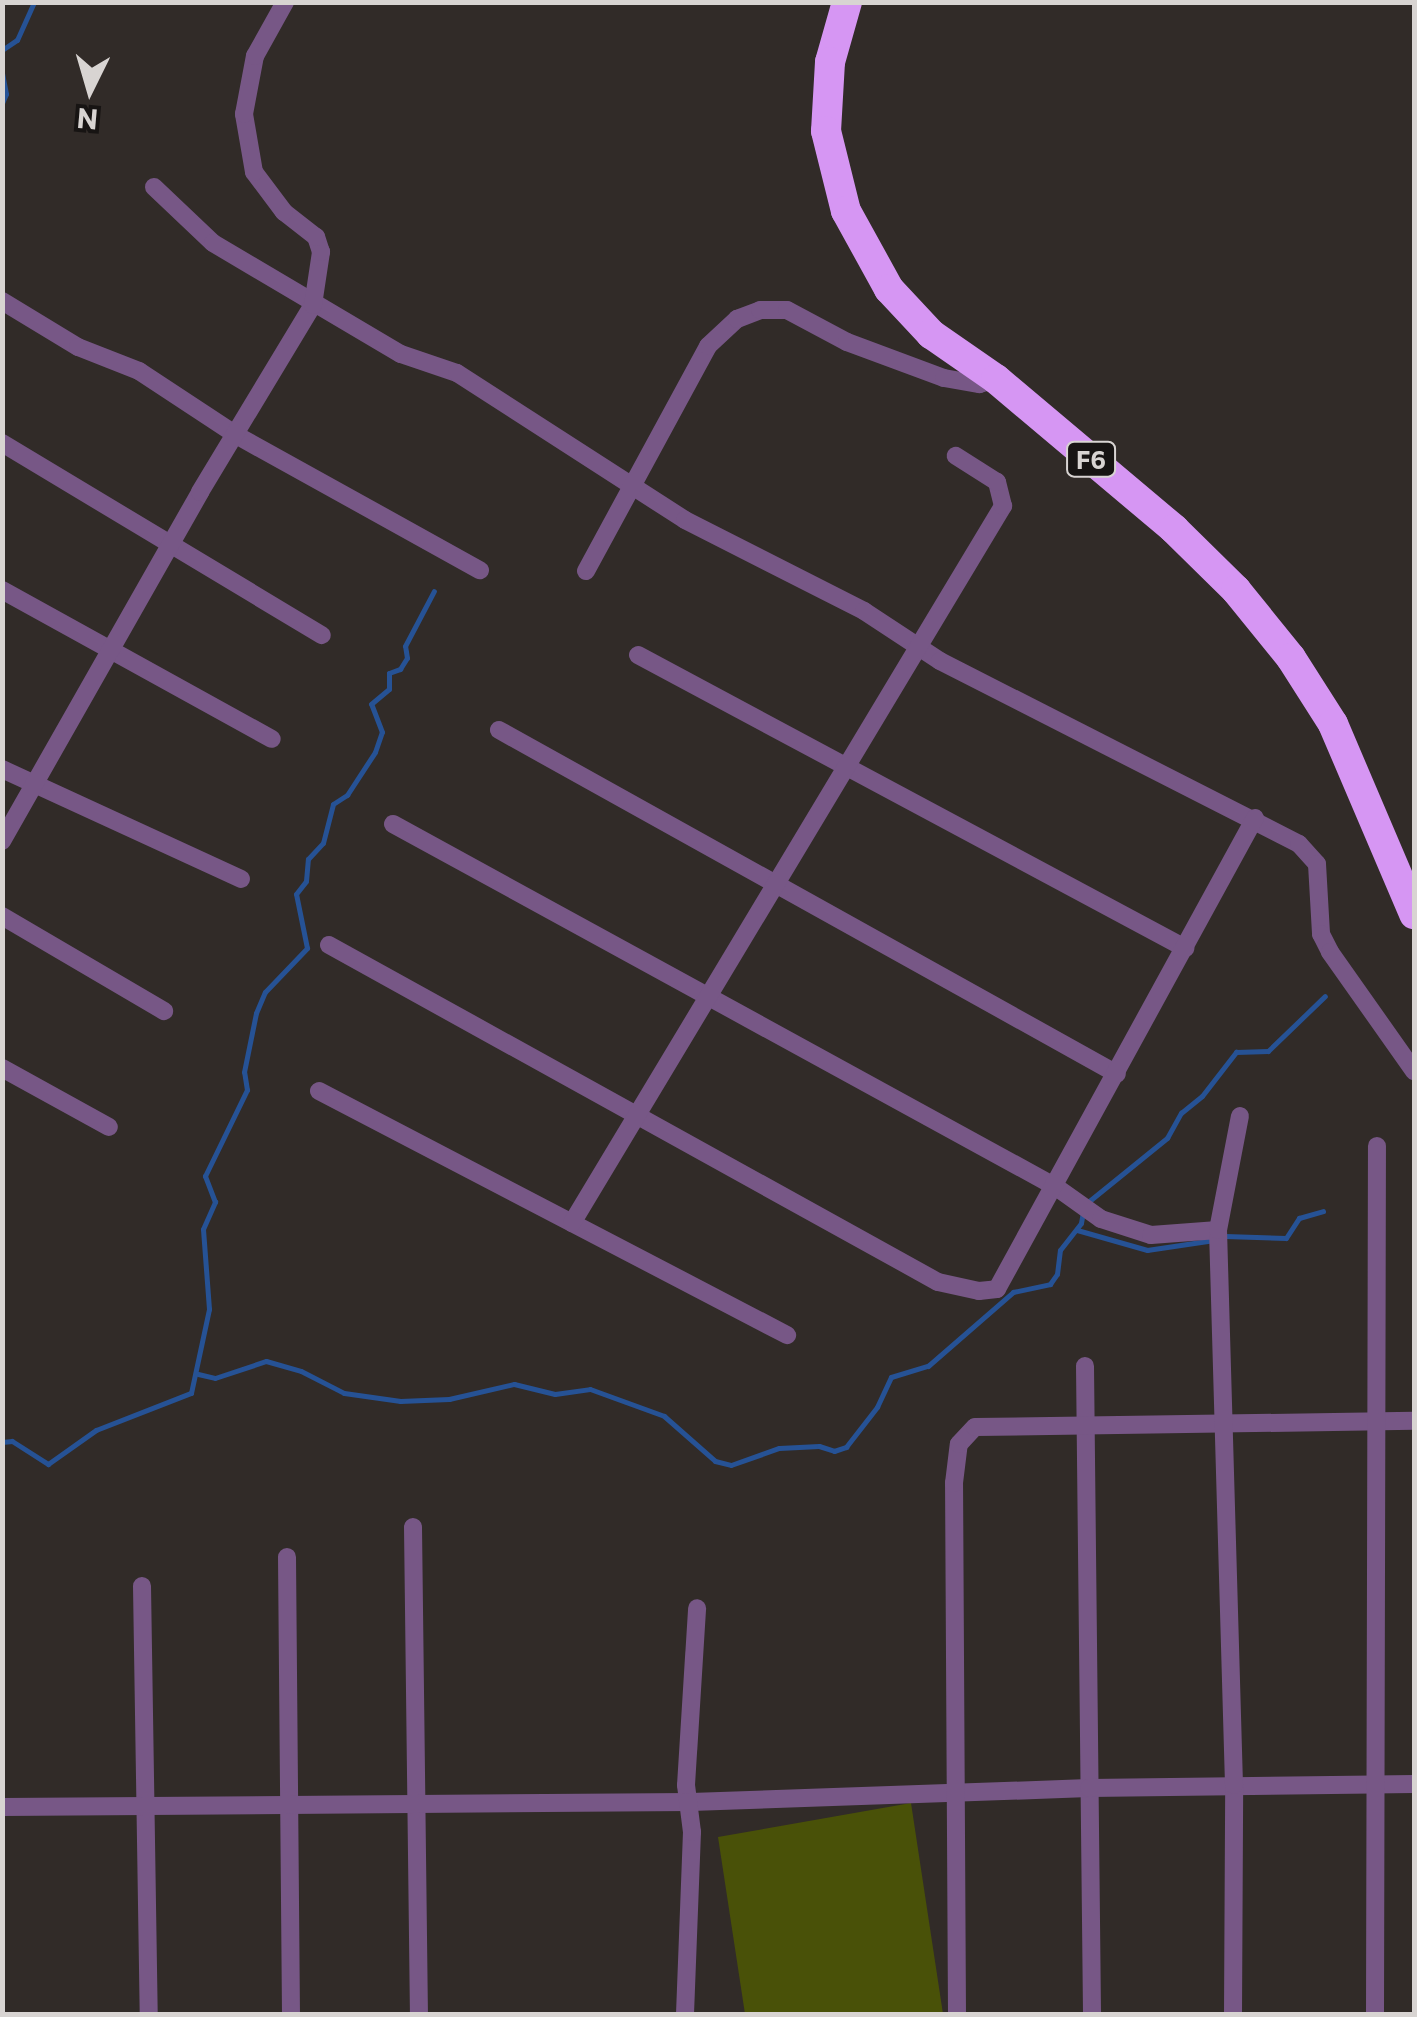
<!DOCTYPE html>
<style>
body{margin:0}
#map{position:relative;width:1417px;height:2017px;overflow:hidden;background:#312b28;font-family:Commissioner,sans-serif}
div>[style]{position:absolute}
.green>*{inset:0;background:#495108}
.stream>*{height:5px;margin:-2.5px;padding:0 2.5px;transform-origin:2.5px;border-radius:2.5px;background:#265295}
.street>*{height:18px;margin:-9px;padding:0 9px;transform-origin:9px;border-radius:9px;background:#775786}
.highway>*{height:30px;margin:-15px;padding:0 15px;transform-origin:15px;border-radius:15px;background:#d696f3}
span{translate:-50% -50%;white-space:nowrap;text-align:center;line-height:1.15;-webkit-text-stroke:9px #171413;paint-order:stroke}
.shield-label span{padding:2px 8px;background:#171413;border:2px solid;border-radius:8px;-webkit-text-stroke-width:0}
.shield-label{font-size:25px;color:#d8d4d2;font-weight:700}
.frame{position:absolute;inset:0;border:5px solid #d8d4d2;pointer-events:none}
.north{position:absolute;left:40px;top:40px;width:100px;height:100px;-webkit-text-stroke:8px #171413;paint-order:stroke;rotate:185deg;font-size:28px;font-weight:700;line-height:40px;text-align:center;color:#d8d4d2}
.north::after{content:'';display:block;margin:auto;width:35px;height:45px;background:#d8d4d2;clip-path:polygon(50% 0,100% 100%,50% 72%,0 100%)}
</style>
<div id="map">
<div class="green">
<div style="clip-path:polygon(911px 1803px,943px 2014px,745px 2014px,718px 1837px)"></div>
</div>
<div class="stream">
<div style="left:2px;top:50px;width:18px;rotate:-34deg"></div>
<div style="left:17px;top:40px;width:42px;rotate:-65.9deg"></div>
<div style="left:2px;top:73px;width:21px;rotate:79deg"></div>
<div style="left:6px;top:94px;width:10px;rotate:114deg"></div>
<div style="left:1088px;top:1202px;width:102px;rotate:-39deg"></div>
<div style="left:1167px;top:1138px;width:29px;rotate:-61deg"></div>
<div style="left:1181px;top:1113px;width:27px;rotate:-39deg"></div>
<div style="left:1202px;top:1096px;width:56px;rotate:-52.3deg"></div>
<div style="left:1236px;top:1052px;width:32px;rotate:-2deg"></div>
<div style="left:1268px;top:1051px;width:79px;rotate:-44deg"></div>
<div style="left:1077px;top:1230px;width:73px;rotate:15.9deg"></div>
<div style="left:1147px;top:1250px;width:68px;rotate:-8.5deg"></div>
<div style="left:1225px;top:1236px;width:61px;rotate:1.9deg"></div>
<div style="left:1286px;top:1238px;width:24px;rotate:-57deg"></div>
<div style="left:1299px;top:1218px;width:25px;rotate:-16deg"></div>
<div style="left:198px;top:1374px;width:17px;rotate:13deg"></div>
<div style="left:215px;top:1378px;width:54px;rotate:-18.4deg"></div>
<div style="left:266px;top:1361px;width:36px;rotate:16deg"></div>
<div style="left:301px;top:1371px;width:48px;rotate:27.1deg"></div>
<div style="left:344px;top:1393px;width:57px;rotate:8.1deg"></div>
<div style="left:400px;top:1401px;width:49px;rotate:-2.3deg"></div>
<div style="left:449px;top:1399px;width:67px;rotate:-13deg"></div>
<div style="left:514px;top:1384px;width:42px;rotate:13.7deg"></div>
<div style="left:555px;top:1394px;width:35px;rotate:-8deg"></div>
<div style="left:590px;top:1389px;width:79px;rotate:20deg"></div>
<div style="left:664px;top:1416px;width:68px;rotate:41.4deg"></div>
<div style="left:715px;top:1461px;width:16px;rotate:14deg"></div>
<div style="left:731px;top:1465px;width:51px;rotate:-19.5deg"></div>
<div style="left:779px;top:1448px;width:40px;rotate:-2.9deg"></div>
<div style="left:819px;top:1446px;width:16px;rotate:18deg"></div>
<div style="left:834px;top:1451px;width:13px;rotate:-18deg"></div>
<div style="left:846px;top:1447px;width:51px;rotate:-52.2deg"></div>
<div style="left:877px;top:1407px;width:33px;rotate:-65deg"></div>
<div style="left:891px;top:1377px;width:39px;rotate:-17deg"></div>
<div style="left:928px;top:1366px;width:113px;rotate:-41deg"></div>
<div style="left:1013px;top:1292px;width:38px;rotate:-12deg"></div>
<div style="left:1050px;top:1284px;width:12px;rotate:-55deg"></div>
<div style="left:1057px;top:1274px;width:24px;rotate:-83deg"></div>
<div style="left:1060px;top:1250px;width:34px;rotate:-52deg"></div>
<div style="left:1081px;top:1223px;width:11px;rotate:-80deg"></div>
<div style="left:2px;top:1442px;width:10px;rotate:-6deg"></div>
<div style="left:12px;top:1441px;width:43px;rotate:32.6deg"></div>
<div style="left:48px;top:1464px;width:59px;rotate:-35.3deg"></div>
<div style="left:96px;top:1430px;width:102px;rotate:-21.3deg"></div>
<div style="left:191px;top:1393px;width:86px;rotate:-77.9deg"></div>
<div style="left:209px;top:1309px;width:80px;rotate:-94.3deg"></div>
<div style="left:203px;top:1229px;width:30px;rotate:-66deg"></div>
<div style="left:215px;top:1202px;width:28px;rotate:-111deg"></div>
<div style="left:205px;top:1176px;width:96px;rotate:-64deg"></div>
<div style="left:247px;top:1090px;width:18px;rotate:-99deg"></div>
<div style="left:244px;top:1072px;width:60px;rotate:-78.5deg"></div>
<div style="left:256px;top:1013px;width:23px;rotate:-67deg"></div>
<div style="left:265px;top:992px;width:61px;rotate:-46.3deg"></div>
<div style="left:307px;top:948px;width:55px;rotate:-101.5deg"></div>
<div style="left:296px;top:894px;width:16px;rotate:-52deg"></div>
<div style="left:306px;top:881px;width:22px;rotate:-85deg"></div>
<div style="left:308px;top:859px;width:22px;rotate:-47deg"></div>
<div style="left:323px;top:843px;width:40px;rotate:-75.6deg"></div>
<div style="left:333px;top:804px;width:17px;rotate:-33deg"></div>
<div style="left:347px;top:795px;width:51px;rotate:-56.9deg"></div>
<div style="left:375px;top:752px;width:21px;rotate:-71deg"></div>
<div style="left:382px;top:732px;width:30px;rotate:-111deg"></div>
<div style="left:371px;top:704px;width:23px;rotate:-40deg"></div>
<div style="left:389px;top:689px;width:16px;rotate:-90deg"></div>
<div style="left:389px;top:673px;width:12px;rotate:-20deg"></div>
<div style="left:400px;top:669px;width:13px;rotate:-58deg"></div>
<div style="left:407px;top:658px;width:12px;rotate:-99deg"></div>
<div style="left:405px;top:646px;width:62px;rotate:-62.2deg"></div>
</div>
<div class="street">
<div style="left:154px;top:187px;width:81px;rotate:43.5deg"></div>
<div style="left:213px;top:243px;width:218px;rotate:30.6deg"></div>
<div style="left:401px;top:354px;width:59px;rotate:18.7deg"></div>
<div style="left:457px;top:373px;width:271px;rotate:32.8deg"></div>
<div style="left:685px;top:520px;width:201px;rotate:26.9deg"></div>
<div style="left:864px;top:611px;width:91px;rotate:33.3deg"></div>
<div style="left:940px;top:661px;width:403px;rotate:27deg"></div>
<div style="left:1299px;top:844px;width:27px;rotate:48deg"></div>
<div style="left:1317px;top:864px;width:70px;rotate:86.7deg"></div>
<div style="left:1321px;top:934px;width:20px;rotate:63deg"></div>
<div style="left:1330px;top:952px;width:146px;rotate:54.8deg"></div>
<div style="left:2px;top:301px;width:89px;rotate:31.2deg"></div>
<div style="left:78px;top:347px;width:66px;rotate:21.5deg"></div>
<div style="left:139px;top:371px;width:116px;rotate:33.4deg"></div>
<div style="left:236px;top:435px;width:279px;rotate:29deg"></div>
<div style="left:2px;top:443px;width:373px;rotate:31deg"></div>
<div style="left:586px;top:571px;width:256px;rotate:-61.5deg"></div>
<div style="left:708px;top:346px;width:40px;rotate:-43deg"></div>
<div style="left:737px;top:319px;width:25px;rotate:-21deg"></div>
<div style="left:760px;top:310px;width:27px"></div>
<div style="left:787px;top:310px;width:68px;rotate:28.1deg"></div>
<div style="left:847px;top:342px;width:103px;rotate:20.4deg"></div>
<div style="left:944px;top:378px;width:36px;rotate:10deg"></div>
<div style="left:979px;top:384px;width:18px;rotate:-16deg"></div>
<div style="left:2px;top:590px;width:308px;rotate:28.9deg"></div>
<div style="left:638px;top:655px;width:621px;rotate:28.18deg"></div>
<div style="left:499px;top:730px;width:707px;rotate:29.1deg"></div>
<div style="left:2px;top:769px;width:263px;rotate:24.7deg"></div>
<div style="left:393px;top:824px;width:756px;rotate:28.7deg"></div>
<div style="left:1056px;top:1187px;width:55px;rotate:35.4deg"></div>
<div style="left:1101px;top:1219px;width:52px;rotate:17.7deg"></div>
<div style="left:1151px;top:1235px;width:67px;rotate:-4.3deg"></div>
<div style="left:2px;top:841px;width:401px;rotate:-60.4deg"></div>
<div style="left:200px;top:492px;width:218px;rotate:-58.9deg"></div>
<div style="left:313px;top:305px;width:54px;rotate:-81.4deg"></div>
<div style="left:321px;top:252px;width:16px;rotate:-108deg"></div>
<div style="left:316px;top:237px;width:41px;rotate:-142deg"></div>
<div style="left:284px;top:212px;width:50px;rotate:-126.9deg"></div>
<div style="left:254px;top:172px;width:59px;rotate:-99.8deg"></div>
<div style="left:244px;top:114px;width:59px;rotate:-79.3deg"></div>
<div style="left:255px;top:56px;width:62px;rotate:-60.9deg"></div>
<div style="left:2px;top:916px;width:188px;rotate:30.4deg"></div>
<div style="left:329px;top:945px;width:696px;rotate:28.96deg"></div>
<div style="left:938px;top:1282px;width:42px;rotate:12.4deg"></div>
<div style="left:979px;top:1291px;width:18px;rotate:-6deg"></div>
<div style="left:997px;top:1289px;width:537px;rotate:-61.29deg"></div>
<div style="left:2px;top:1068px;width:122px;rotate:28.9deg"></div>
<div style="left:319px;top:1091px;width:528px;rotate:27.54deg"></div>
<div style="left:572px;top:1223px;width:837px;rotate:-58.99deg"></div>
<div style="left:1003px;top:506px;width:25px;rotate:-104deg"></div>
<div style="left:997px;top:482px;width:49px;rotate:-147.6deg"></div>
<div style="left:1085px;top:1366px;width:648px;rotate:89.38deg"></div>
<div style="left:413px;top:1527px;width:487px;rotate:89.3deg"></div>
<div style="left:287px;top:1557px;width:457px;rotate:89.5deg"></div>
<div style="left:142px;top:1586px;width:428px;rotate:89.1deg"></div>
<div style="left:2px;top:1807px;width:689px;rotate:-0.42deg"></div>
<div style="left:691px;top:1802px;width:398px;rotate:-2deg"></div>
<div style="left:1089px;top:1788px;width:325px;rotate:-0.7deg"></div>
<div style="left:685px;top:2014px;width:182px;rotate:-87.8deg"></div>
<div style="left:692px;top:1832px;width:47px;rotate:-97.3deg"></div>
<div style="left:686px;top:1785px;width:177px;rotate:-86.4deg"></div>
<div style="left:957px;top:2014px;width:531px;rotate:-90.32deg"></div>
<div style="left:954px;top:1483px;width:39px;rotate:-83deg"></div>
<div style="left:959px;top:1444px;width:23px;rotate:-47deg"></div>
<div style="left:975px;top:1427px;width:439px;rotate:-0.8deg"></div>
<div style="left:1233px;top:2014px;width:229px;rotate:-89.7deg"></div>
<div style="left:1234px;top:1785px;width:555px;rotate:-91.65deg"></div>
<div style="left:1218px;top:1230px;width:116px;rotate:-79.1deg"></div>
<div style="left:1375px;top:2014px;width:868px;rotate:-89.87deg"></div>
</div>
<div class="highway">
<div style="left:847px;top:2px;width:62px;rotate:105.8deg"></div>
<div style="left:830px;top:62px;width:69px;rotate:93.3deg"></div>
<div style="left:826px;top:131px;width:82px;rotate:76deg"></div>
<div style="left:846px;top:211px;width:89px;rotate:61.1deg"></div>
<div style="left:889px;top:289px;width:62px;rotate:47deg"></div>
<div style="left:931px;top:334px;width:79px;rotate:34.7deg"></div>
<div style="left:996px;top:379px;width:233px;rotate:40.1deg"></div>
<div style="left:1174px;top:529px;width:87px;rotate:44.5deg"></div>
<div style="left:1236px;top:590px;width:87px;rotate:51deg"></div>
<div style="left:1291px;top:658px;width:78px;rotate:57.5deg"></div>
<div style="left:1333px;top:724px;width:207px;rotate:66.9deg"></div>
</div>
<div class="shield-label">
<span style="left:1091px;top:459px">F6</span>
</div>
<div class="frame"></div>
<div class="north">N</div>
</div>
